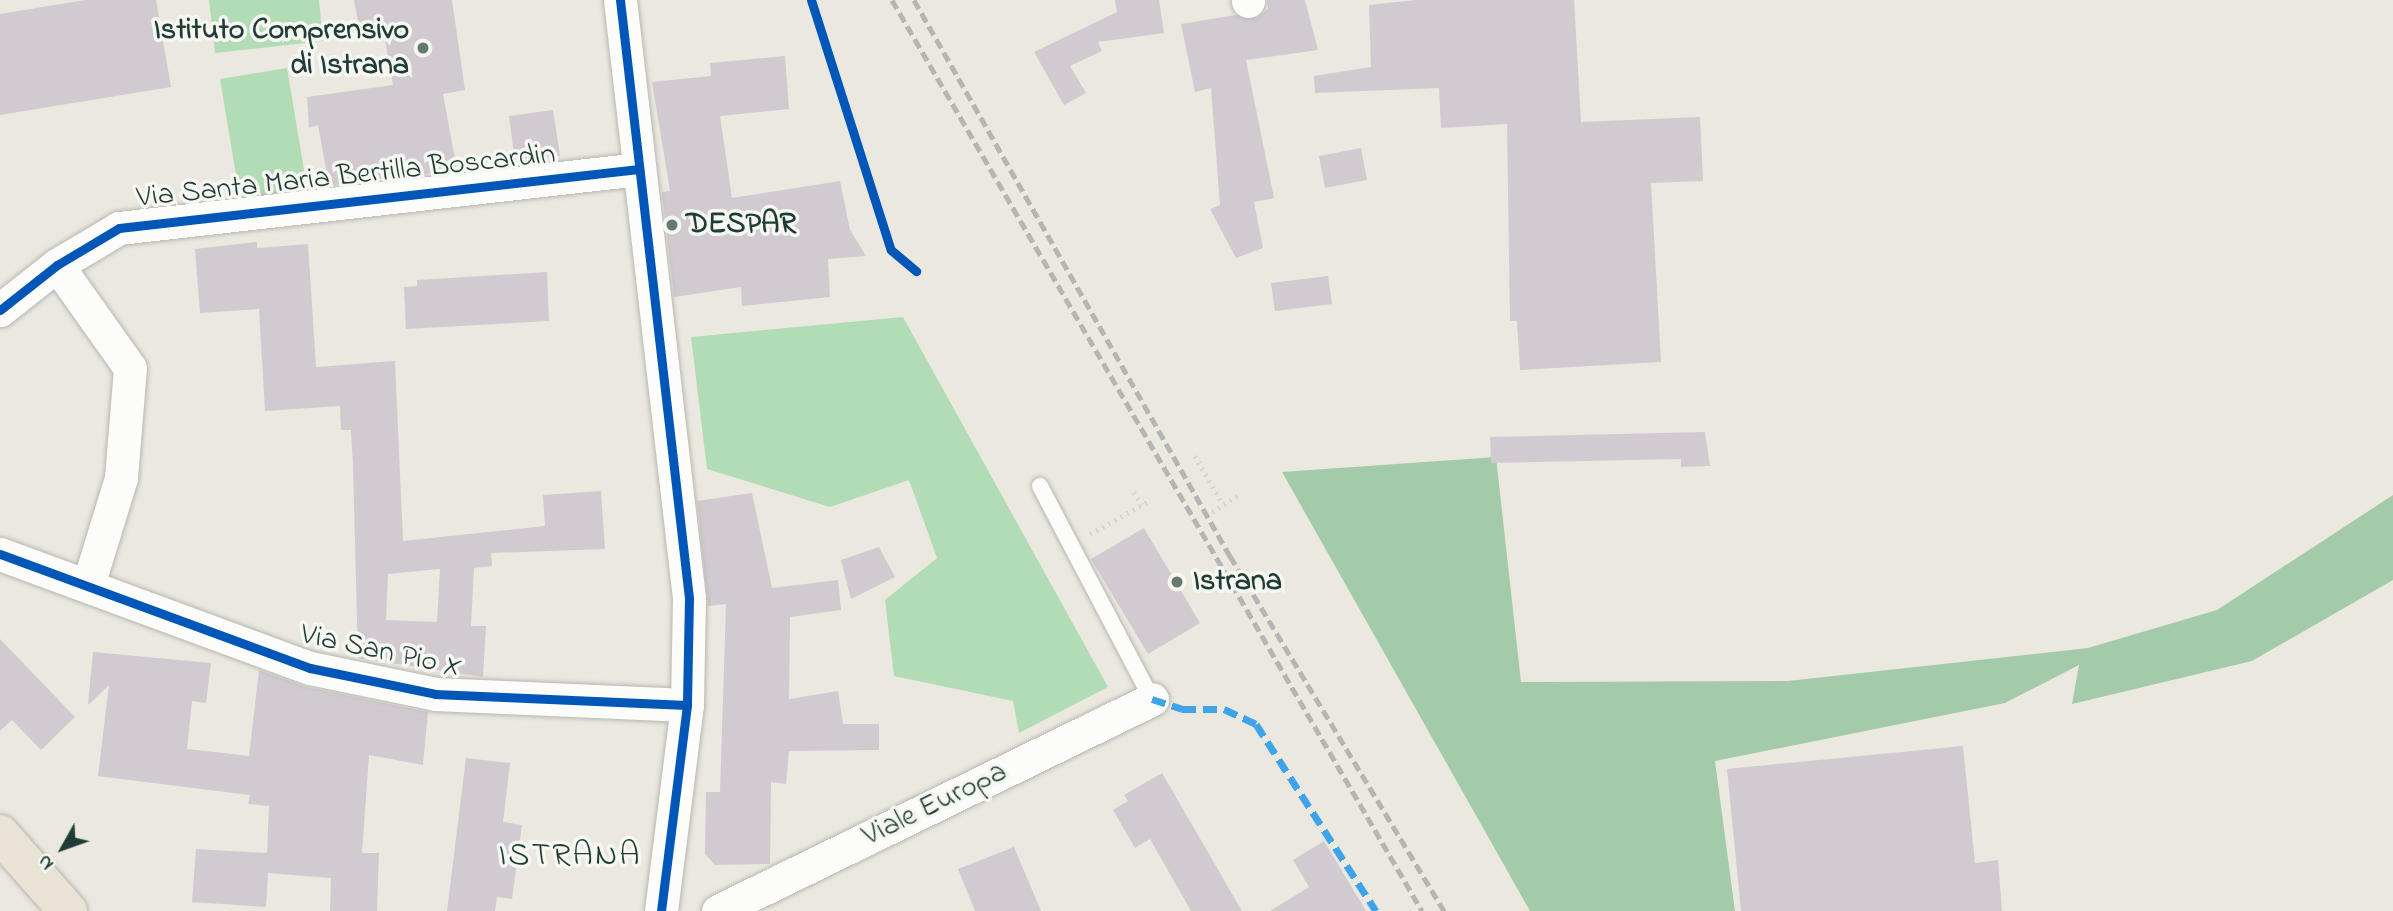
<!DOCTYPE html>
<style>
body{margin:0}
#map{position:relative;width:2393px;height:911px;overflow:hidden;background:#ebe8df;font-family:"Indie Flower",sans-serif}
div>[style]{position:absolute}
.green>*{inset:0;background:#b2dcb5}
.forest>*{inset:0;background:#a4cba9}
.building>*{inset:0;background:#d1cad0}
.path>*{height:4.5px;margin-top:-2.25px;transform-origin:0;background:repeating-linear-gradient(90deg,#d5d5d3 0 2px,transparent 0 7px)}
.roads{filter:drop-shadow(0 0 2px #b6b7b1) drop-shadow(0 0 2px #b6b7b1)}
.service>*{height:16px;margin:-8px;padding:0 8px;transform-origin:8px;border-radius:8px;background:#fcfcfa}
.minor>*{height:33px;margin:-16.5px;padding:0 16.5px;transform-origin:16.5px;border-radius:16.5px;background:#fcfcfa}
.primary>*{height:38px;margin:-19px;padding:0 19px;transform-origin:19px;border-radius:19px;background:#e9e3d6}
.rail>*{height:5px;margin-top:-2.5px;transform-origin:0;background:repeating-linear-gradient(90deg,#b3b6b4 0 10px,transparent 0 15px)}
.quiet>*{height:7px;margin-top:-3.5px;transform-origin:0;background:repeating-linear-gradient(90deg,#3da4eb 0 14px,transparent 0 21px)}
.cycleway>*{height:9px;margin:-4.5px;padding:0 4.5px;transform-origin:4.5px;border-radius:4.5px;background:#0057b8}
.dots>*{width:19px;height:19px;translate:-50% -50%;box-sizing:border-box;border:4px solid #f6f6f2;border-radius:50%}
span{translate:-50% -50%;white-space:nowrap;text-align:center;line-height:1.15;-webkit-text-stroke:7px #f6f6f2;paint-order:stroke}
.poi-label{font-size:30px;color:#1f3d34;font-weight:700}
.right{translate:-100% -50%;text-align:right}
.left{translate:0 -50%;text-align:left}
.street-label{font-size:30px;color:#1f3d34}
.quarter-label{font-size:33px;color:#1f3d34;letter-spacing:2px}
.north{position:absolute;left:28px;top:813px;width:70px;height:70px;-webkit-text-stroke:5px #f6f6f2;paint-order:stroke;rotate:230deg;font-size:19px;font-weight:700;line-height:28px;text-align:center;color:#1f3d34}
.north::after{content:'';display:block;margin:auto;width:24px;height:32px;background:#1f3d34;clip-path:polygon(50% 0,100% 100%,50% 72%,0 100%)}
</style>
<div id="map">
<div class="green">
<div style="clip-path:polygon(209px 0,319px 0,323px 41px,215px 53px)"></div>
<div style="clip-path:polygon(287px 68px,307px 188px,240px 199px,220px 79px)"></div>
<div style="clip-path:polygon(903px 317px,1108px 687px,1019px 733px,1013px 701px,894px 676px,885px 600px,937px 558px,909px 480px,830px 507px,707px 469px,691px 337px)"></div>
</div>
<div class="forest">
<div style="clip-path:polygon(1496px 457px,1521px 682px,1788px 681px,2088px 648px,2217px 610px,2393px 495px,2393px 580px,2252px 661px,2072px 704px,2079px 665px,2005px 703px,1715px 761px,1735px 911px,1530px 911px,1282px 472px)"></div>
</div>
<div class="building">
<div style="clip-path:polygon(85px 0,156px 0,171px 87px,0 115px,0 14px)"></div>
<div style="clip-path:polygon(354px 0,452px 0,465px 90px,443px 94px,457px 170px,329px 185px,318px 125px,309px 128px,307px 97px,393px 85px,382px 24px,359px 27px)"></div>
<div style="clip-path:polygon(1115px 0,1159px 0,1164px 33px,1098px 42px,1102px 51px,1070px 66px,1086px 93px,1064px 105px,1034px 52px,1117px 12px)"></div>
<div style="clip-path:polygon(1267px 0,1305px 0,1318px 50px,1246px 60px,1274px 198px,1254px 202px,1263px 248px,1236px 258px,1210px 209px,1220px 205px,1211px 88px,1195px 92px,1181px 24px,1235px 15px,1257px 18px,1268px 9px)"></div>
<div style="clip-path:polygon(1416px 0,1574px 0,1581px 122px,1700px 117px,1703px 181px,1651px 183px,1661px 362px,1520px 370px,1517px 321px,1510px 321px,1507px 124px,1441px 128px,1439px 88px,1315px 93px,1314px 76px,1371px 67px,1369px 5px)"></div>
<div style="clip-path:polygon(785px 56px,789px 109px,720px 116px,732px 198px,840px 181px,850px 230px,866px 256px,828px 259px,830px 297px,742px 306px,741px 287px,674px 297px,662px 192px,670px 191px,652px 82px,711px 76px,710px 63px)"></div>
<div style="clip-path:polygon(553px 110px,560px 156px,515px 162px,509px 116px)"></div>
<div style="clip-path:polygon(1361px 148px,1367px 180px,1325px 188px,1319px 156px)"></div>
<div style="clip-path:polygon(evenodd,257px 242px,257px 248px,308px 244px,316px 367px,395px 361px,403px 541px,545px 526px,543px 495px,601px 491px,605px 549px,491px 553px,492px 566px,474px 568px,471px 626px,486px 626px,483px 677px,358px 658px,353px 466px,351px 430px,341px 430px,340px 406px,265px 411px,259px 309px,200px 313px,195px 249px,257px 242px,440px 569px,437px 622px,386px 620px,388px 574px,440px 569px)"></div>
<div style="clip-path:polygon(547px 272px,549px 321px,406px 329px,404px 287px,417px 286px,417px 280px)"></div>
<div style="clip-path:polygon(1328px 276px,1332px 304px,1275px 311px,1271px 283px)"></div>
<div style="clip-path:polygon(1705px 432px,1710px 466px,1681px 467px,1681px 459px,1491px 463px,1490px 437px)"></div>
<div style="clip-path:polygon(752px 493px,772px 588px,838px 580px,841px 610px,790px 617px,789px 699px,838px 691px,843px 724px,879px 724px,879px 750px,789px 751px,786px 784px,771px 782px,770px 864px,715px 865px,705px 854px,706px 792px,720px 792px,726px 604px,708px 606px,697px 501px)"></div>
<div style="clip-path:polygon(1144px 528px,1200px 623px,1148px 654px,1091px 559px)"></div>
<div style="clip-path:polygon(879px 547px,895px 577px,851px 599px,841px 560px)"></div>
<div style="clip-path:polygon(0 639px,75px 717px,41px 750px,12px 720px,0 731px)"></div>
<div style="clip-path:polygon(93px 652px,211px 663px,206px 703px,192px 701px,187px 749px,249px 756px,259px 670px,306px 687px,428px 712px,423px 765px,369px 755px,362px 853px,379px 853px,377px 911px,330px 911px,331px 878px,268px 873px,266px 907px,192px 902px,196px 849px,267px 853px,269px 806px,248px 804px,250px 795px,98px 776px,109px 685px,88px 705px)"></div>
<div style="clip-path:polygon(1963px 746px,1975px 863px,1998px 860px,2002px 911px,1741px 911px,1727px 769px)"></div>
<div style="clip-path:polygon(466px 758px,510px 763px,503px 822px,522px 825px,512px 899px,497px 897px,495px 911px,447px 911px)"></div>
<div style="clip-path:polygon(1162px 773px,1242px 911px,1191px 911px,1150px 839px,1135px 848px,1113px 810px,1128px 801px,1124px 795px)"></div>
<div style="clip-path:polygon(1324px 841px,1366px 911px,1270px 911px,1309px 887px,1293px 860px)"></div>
<div style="clip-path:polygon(1014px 847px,1041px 911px,975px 911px,958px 869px)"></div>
</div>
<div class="path">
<div style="left:1195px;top:456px;width:56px;rotate:59.7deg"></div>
<div style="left:1134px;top:492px;width:15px;rotate:58deg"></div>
<div style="left:1212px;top:512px;width:30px;rotate:-33deg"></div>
<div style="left:1090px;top:534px;width:65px;rotate:-29.3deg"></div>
</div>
<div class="roads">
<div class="service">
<div style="left:1040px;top:486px;width:241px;rotate:62.3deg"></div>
</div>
<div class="minor">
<div style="left:620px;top:0;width:602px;rotate:83.42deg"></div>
<div style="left:689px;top:598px;width:107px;rotate:91.1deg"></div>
<div style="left:687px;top:705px;width:208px;rotate:97.2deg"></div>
<div style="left:1248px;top:0;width:1px;rotate:90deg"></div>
<div style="left:57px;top:265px;width:126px;rotate:54.7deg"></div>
<div style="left:130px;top:368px;width:110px;rotate:94.7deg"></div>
<div style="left:121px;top:478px;width:109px;rotate:107.1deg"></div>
<div style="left:0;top:310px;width:73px;rotate:-38.3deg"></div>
<div style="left:57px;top:265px;width:72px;rotate:-30.8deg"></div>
<div style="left:119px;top:228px;width:523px;rotate:-6.47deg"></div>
<div style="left:0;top:554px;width:330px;rotate:20.2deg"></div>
<div style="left:310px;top:668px;width:128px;rotate:11.7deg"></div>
<div style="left:435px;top:694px;width:252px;rotate:2.5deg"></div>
<div style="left:718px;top:911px;width:483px;rotate:-26deg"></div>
</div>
<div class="primary">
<div style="left:0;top:834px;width:103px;rotate:48.6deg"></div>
</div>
</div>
<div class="rail">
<div style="left:892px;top:0;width:1054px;rotate:59.81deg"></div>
<div style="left:914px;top:0;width:640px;rotate:60.39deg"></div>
<div style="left:1230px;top:556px;width:415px;rotate:58.9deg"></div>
</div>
<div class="quiet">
<div style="left:1152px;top:699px;width:32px;rotate:18deg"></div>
<div style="left:1182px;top:709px;width:42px"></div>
<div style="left:1224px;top:709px;width:35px;rotate:25deg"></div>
<div style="left:1256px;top:724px;width:222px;rotate:57.3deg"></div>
</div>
<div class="cycleway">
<div style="left:620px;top:0;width:602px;rotate:83.42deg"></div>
<div style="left:689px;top:598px;width:107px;rotate:91.1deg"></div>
<div style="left:687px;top:705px;width:208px;rotate:97.2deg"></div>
<div style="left:811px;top:0;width:262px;rotate:72.3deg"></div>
<div style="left:891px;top:250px;width:33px;rotate:40deg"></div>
<div style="left:0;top:310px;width:73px;rotate:-38.3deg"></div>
<div style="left:57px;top:265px;width:72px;rotate:-30.8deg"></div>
<div style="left:119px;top:228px;width:523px;rotate:-6.47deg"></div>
<div style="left:0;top:554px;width:330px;rotate:20.2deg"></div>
<div style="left:310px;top:668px;width:128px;rotate:11.7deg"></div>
<div style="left:435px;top:694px;width:252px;rotate:2.5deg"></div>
</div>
<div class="dots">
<div style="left:423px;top:48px;background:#667970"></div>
<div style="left:672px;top:225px;background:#667970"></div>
<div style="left:1177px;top:582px;background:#667970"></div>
</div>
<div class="poi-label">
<span class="right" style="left:409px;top:48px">Istituto Comprensivo<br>di Istrana</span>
<span class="left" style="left:686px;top:225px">DESPAR</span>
<span class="left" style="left:1193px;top:582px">Istrana</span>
</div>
<div class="street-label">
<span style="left:346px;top:177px;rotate:-6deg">Via Santa Maria Bertilla Boscardin</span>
<span style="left:381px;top:652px;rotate:12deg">Via San Pio X</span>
<span style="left:935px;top:805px;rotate:-26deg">Viale Europa</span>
</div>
<div class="quarter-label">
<span style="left:570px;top:857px">ISTRANA</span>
</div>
<div class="north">N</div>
</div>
